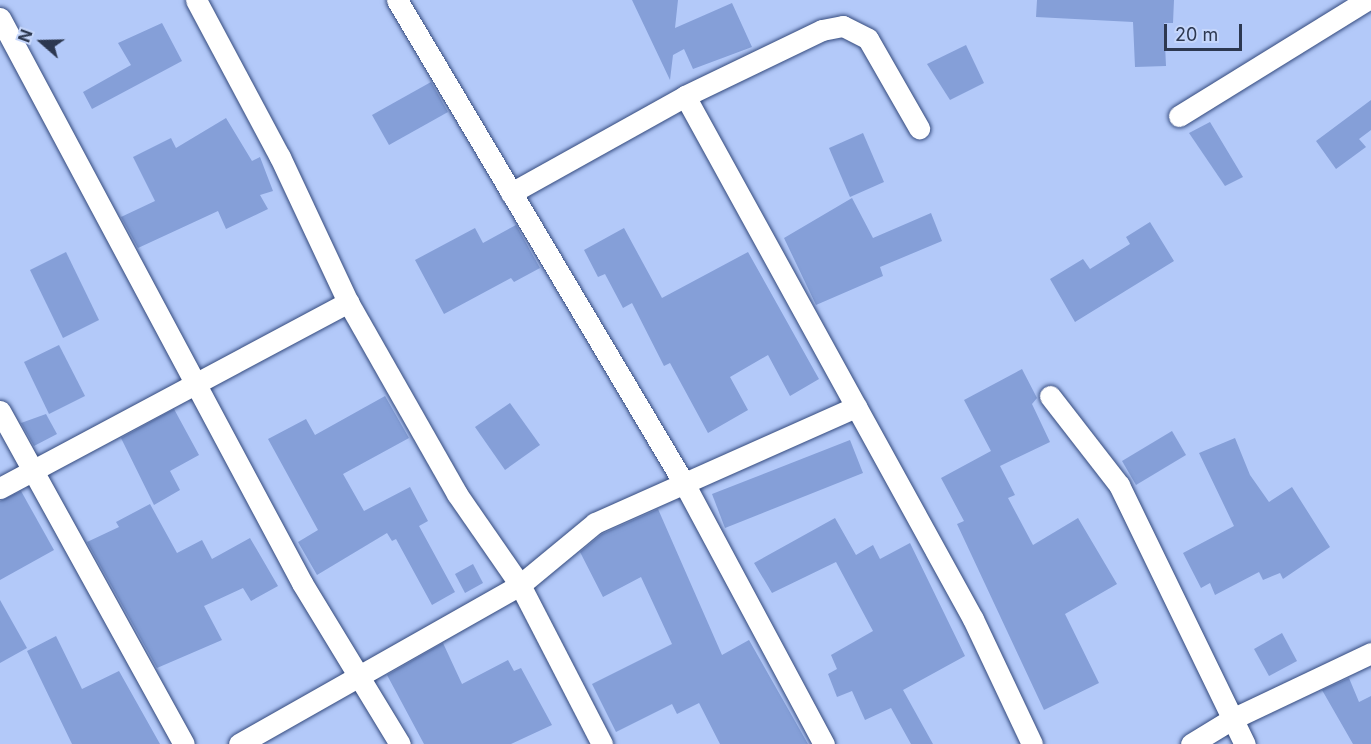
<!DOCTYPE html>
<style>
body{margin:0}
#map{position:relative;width:1371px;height:744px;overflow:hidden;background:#b3c9f9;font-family:Inter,sans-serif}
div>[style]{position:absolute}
.building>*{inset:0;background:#859fd8}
.roads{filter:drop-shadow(0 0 2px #344a7d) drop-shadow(0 0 2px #344a7d)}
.minor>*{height:21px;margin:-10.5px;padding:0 10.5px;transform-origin:10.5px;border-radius:10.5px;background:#fff}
span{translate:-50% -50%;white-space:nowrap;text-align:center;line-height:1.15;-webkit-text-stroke:4.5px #c5d6fb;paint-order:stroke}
.north{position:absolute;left:12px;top:12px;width:60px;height:60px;-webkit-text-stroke:4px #c5d6fb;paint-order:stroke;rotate:290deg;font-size:16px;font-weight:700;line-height:24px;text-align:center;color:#2d3850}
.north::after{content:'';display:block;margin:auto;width:21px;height:27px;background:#2d3850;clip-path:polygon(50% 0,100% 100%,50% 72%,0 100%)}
.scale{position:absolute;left:1164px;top:24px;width:78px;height:27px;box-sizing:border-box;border:3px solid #2d3850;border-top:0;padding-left:8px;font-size:18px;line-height:21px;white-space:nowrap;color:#2d3850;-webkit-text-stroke:4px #c5d6fb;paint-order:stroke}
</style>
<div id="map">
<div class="building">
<div style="clip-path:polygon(632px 0,678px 0,675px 28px,732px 3px,752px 47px,693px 69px,684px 49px,673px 55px,670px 80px)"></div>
<div style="clip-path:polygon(1037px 0,1174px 0,1173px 23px,1164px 23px,1166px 66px,1135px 67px,1133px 22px,1036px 17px)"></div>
<div style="clip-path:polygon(162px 23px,182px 61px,92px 109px,83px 92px,131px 65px,118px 43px)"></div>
<div style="clip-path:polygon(966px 45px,984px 83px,950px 100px,927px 64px)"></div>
<div style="clip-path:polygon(431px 82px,448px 112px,389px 145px,372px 115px)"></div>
<div style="clip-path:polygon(1371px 100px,1371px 130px,1359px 139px,1366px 147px,1336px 169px,1316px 141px)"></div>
<div style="clip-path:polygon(226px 118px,252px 161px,260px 157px,273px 191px,260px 195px,268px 209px,226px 229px,218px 211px,138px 248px,121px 217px,155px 201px,133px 157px,171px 138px,176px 148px)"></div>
<div style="clip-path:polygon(1210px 122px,1243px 177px,1225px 186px,1189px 133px)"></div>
<div style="clip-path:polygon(863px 133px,884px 182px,850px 197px,829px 148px)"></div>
<div style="clip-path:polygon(852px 198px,873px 238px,931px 213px,942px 241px,880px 267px,883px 276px,816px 305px,784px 238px)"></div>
<div style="clip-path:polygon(1150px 222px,1174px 261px,1075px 322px,1050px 279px,1083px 259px,1090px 269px,1130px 244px,1126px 237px)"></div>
<div style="clip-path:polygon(516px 225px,540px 268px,514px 282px,511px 278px,444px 314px,415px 260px,475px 228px,483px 243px)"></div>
<div style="clip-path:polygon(624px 228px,662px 298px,748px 252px,819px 379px,790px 396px,768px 355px,730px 377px,748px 410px,708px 433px,670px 363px,664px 366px,632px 303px,623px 308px,605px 274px,598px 277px,584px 250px)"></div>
<div style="clip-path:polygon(66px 252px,99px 320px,63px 338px,30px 270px)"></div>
<div style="clip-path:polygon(59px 345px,85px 396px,49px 414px,24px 362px)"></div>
<div style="clip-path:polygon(1022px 369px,1037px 398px,1032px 404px,1050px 442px,1000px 466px,1015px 495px,1008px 498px,1033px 545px,1078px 518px,1117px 584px,1065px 614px,1099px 683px,1044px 710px,957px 524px,964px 521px,941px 478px,991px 451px,964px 400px)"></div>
<div style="clip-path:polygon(385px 396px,409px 438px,343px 474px,364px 511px,410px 487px,428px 521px,419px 526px,455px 592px,432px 605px,396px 539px,392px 541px,387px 533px,317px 575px,298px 542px,318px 530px,268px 439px,306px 419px,315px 435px)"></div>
<div style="clip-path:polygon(510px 403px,540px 445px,505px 470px,475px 427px)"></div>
<div style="clip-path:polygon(174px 409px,199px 455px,170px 471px,180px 490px,154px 505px,121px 438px)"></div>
<div style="clip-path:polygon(46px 414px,57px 434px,34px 446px,21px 423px)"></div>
<div style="clip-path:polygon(1172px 431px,1186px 455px,1136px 485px,1122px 461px)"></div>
<div style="clip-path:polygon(1235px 438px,1250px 475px,1269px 502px,1292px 487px,1330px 547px,1283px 579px,1280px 573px,1263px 580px,1259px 572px,1215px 595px,1210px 583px,1201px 588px,1183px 553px,1234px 526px,1199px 453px)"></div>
<div style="clip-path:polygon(850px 440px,863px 473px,725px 528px,712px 494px)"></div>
<div style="clip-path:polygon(21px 491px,54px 550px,0 580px,0 501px)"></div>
<div style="clip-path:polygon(150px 504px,177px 553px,202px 540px,212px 559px,250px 538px,278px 586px,251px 601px,243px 588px,204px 606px,222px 640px,157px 668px,87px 542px,119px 527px,116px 522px)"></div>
<div style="clip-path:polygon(658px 509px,722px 655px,749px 640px,808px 744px,720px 744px,699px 703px,677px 714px,672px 704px,616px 732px,592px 684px,672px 644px,641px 577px,603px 597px,580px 552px,602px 534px)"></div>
<div style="clip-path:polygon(835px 518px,856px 555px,873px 545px,880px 559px,910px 543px,965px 656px,903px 690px,933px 744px,911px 744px,891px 708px,865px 720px,852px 691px,837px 697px,828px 674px,837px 669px,831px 655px,873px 631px,836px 562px,772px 593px,754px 563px)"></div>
<div style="clip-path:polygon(473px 564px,483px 583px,465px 593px,455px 574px)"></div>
<div style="clip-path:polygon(0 600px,27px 648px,0 663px)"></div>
<div style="clip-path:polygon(1282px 633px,1297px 661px,1269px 676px,1254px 649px)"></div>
<div style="clip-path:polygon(56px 636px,82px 689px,119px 671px,160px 744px,72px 744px,27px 651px)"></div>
<div style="clip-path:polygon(443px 643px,462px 684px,508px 660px,514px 671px,521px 668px,552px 725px,511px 744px,424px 744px,387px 675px)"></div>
<div style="clip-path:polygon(1349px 678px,1359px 702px,1371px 696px,1371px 744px,1353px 744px,1322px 690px)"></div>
</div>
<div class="roads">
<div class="minor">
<div style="left:196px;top:0;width:178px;rotate:61.9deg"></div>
<div style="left:280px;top:157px;width:160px;rotate:64.9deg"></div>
<div style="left:348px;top:302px;width:221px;rotate:60.4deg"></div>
<div style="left:457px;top:494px;width:111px;rotate:55.3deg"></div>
<div style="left:520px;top:585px;width:179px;rotate:62.7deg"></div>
<div style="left:397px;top:0;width:564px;rotate:59.3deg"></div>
<div style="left:685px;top:485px;width:294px;rotate:61.8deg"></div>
<div style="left:0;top:18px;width:641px;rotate:61.87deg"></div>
<div style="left:302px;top:583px;width:188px;rotate:58.7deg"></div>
<div style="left:685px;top:96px;width:597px;rotate:61.16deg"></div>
<div style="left:973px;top:619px;width:138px;rotate:64.7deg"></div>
<div style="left:1179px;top:116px;width:221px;rotate:-31.7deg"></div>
<div style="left:511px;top:193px;width:199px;rotate:-29.1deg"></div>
<div style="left:685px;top:96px;width:152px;rotate:-25.7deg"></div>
<div style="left:822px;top:30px;width:21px;rotate:-11deg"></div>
<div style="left:843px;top:26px;width:28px;rotate:27deg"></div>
<div style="left:868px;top:39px;width:103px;rotate:60.2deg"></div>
<div style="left:1050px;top:396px;width:113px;rotate:52.2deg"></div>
<div style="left:1119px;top:485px;width:288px;rotate:64.1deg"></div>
<div style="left:0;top:411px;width:380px;rotate:61.1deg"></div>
<div style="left:0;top:488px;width:395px;rotate:-28.1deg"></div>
<div style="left:239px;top:744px;width:323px;rotate:-29.5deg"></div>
<div style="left:520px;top:585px;width:97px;rotate:-39.6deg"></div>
<div style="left:595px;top:523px;width:286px;rotate:-24deg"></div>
<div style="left:1191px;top:744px;width:48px;rotate:-31.4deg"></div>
<div style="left:1232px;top:719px;width:154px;rotate:-25.4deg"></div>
</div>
</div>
<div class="north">N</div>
<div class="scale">20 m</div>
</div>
